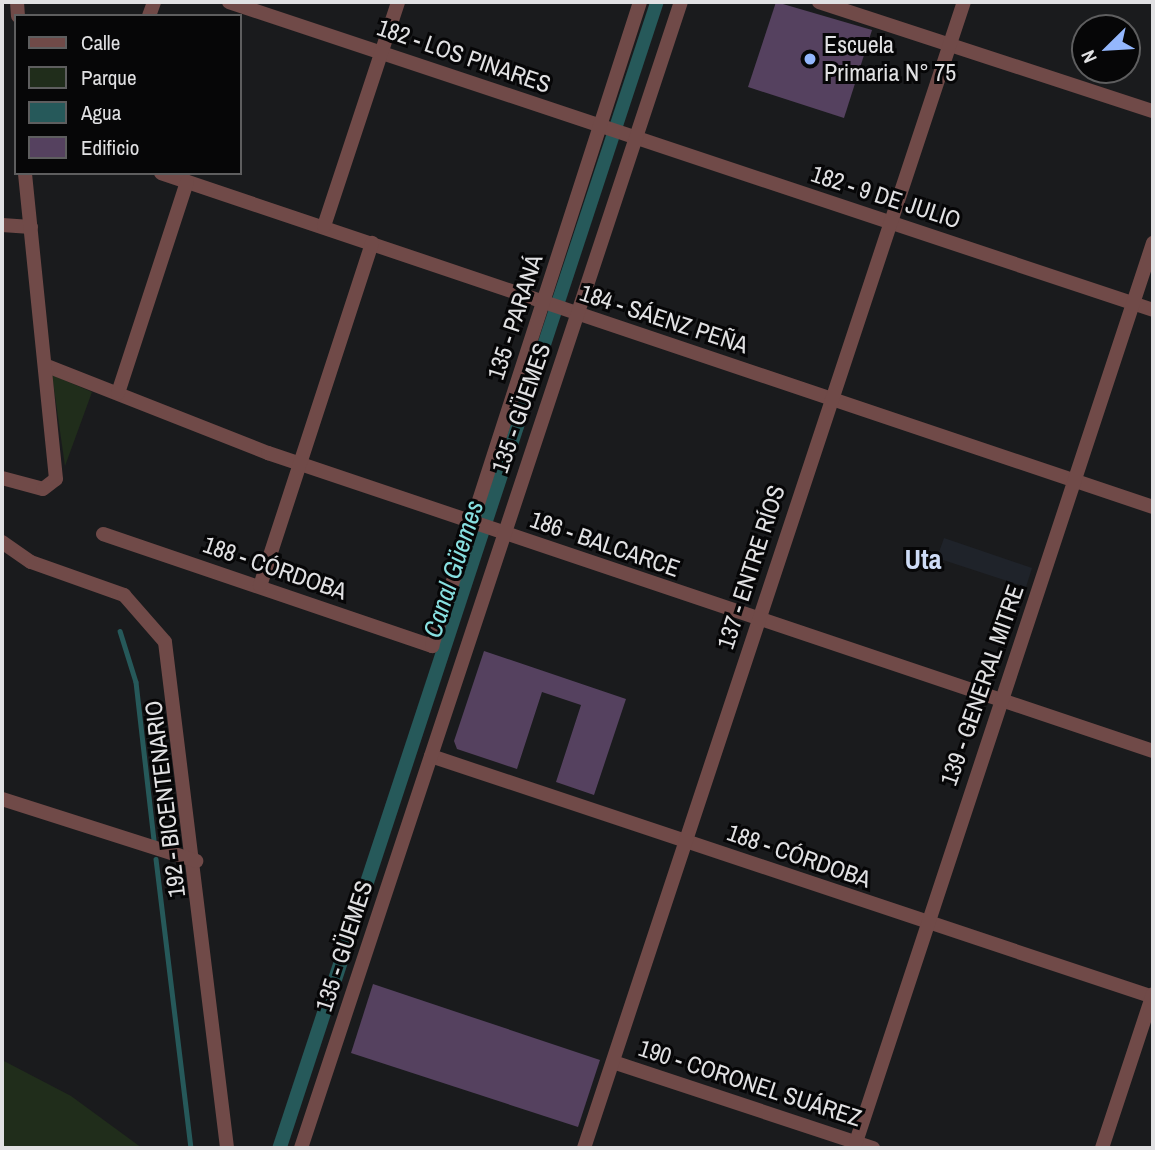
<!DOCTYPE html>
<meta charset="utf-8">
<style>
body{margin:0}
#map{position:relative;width:1155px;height:1150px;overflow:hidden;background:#1a1b1d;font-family:"Archivo Narrow",sans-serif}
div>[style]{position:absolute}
.built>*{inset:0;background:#1f232a}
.green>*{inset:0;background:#202d1b}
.water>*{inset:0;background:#26595a}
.stream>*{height:4.5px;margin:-2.25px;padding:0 2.25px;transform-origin:2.25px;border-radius:2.25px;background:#26595a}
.building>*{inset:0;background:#55415f}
.minor>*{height:14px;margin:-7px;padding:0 7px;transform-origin:7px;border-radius:7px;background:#704a48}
.dots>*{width:19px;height:19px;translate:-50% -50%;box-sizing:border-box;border:4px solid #060607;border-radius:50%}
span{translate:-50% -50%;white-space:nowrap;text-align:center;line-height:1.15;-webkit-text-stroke:6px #060607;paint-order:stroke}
.poi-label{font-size:24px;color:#e1e1e3}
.left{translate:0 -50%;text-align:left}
.street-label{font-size:24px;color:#e1e1e3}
.water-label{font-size:26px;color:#88e0e1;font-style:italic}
.quarter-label{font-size:28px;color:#cedcf6;font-weight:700}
.frame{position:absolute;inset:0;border:4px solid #e1e1e3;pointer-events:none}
.legend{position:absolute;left:14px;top:14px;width:228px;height:161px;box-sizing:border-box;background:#060607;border:2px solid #5e5e5f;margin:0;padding:9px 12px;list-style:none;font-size:21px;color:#e1e1e3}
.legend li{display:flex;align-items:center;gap:14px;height:35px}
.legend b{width:35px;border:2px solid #5e5e5f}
.north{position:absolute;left:1071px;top:14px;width:70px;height:70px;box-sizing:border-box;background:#060607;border:2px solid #5e5e5f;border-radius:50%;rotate:246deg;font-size:19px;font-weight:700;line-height:28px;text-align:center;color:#e1e1e3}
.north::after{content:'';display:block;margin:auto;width:24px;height:32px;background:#94b7fd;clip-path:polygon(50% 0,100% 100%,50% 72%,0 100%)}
</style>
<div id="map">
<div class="built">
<div style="clip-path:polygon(944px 538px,1032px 568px,1026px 587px,937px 558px)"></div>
</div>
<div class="green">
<div style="clip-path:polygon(52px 375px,92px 392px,65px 466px)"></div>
<div style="clip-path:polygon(2px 1060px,71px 1096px,142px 1148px,2px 1148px)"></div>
</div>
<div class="water">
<div style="clip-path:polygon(650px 2px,664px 2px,287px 1148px,272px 1148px)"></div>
</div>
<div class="stream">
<div style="left:120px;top:631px;width:53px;rotate:72.6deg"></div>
<div style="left:136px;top:682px;width:159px;rotate:83.5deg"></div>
<div style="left:156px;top:859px;width:291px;rotate:83.1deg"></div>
</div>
<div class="building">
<div style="clip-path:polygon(776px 2px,872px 30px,844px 118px,748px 87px)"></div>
<div style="clip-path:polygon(484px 651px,626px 699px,594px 795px,556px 782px,581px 705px,542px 692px,517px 769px,457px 749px,454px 741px)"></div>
<div style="clip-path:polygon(373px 984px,600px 1060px,578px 1127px,351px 1053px)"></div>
</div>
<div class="minor">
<div style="left:17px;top:2px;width:14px;rotate:86deg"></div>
<div style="left:229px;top:2px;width:974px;rotate:18.43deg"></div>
<div style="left:819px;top:2px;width:351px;rotate:18.1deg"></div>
<div style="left:149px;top:16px;width:15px;rotate:-70deg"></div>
<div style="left:161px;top:173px;width:1047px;rotate:18.61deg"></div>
<div style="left:2px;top:225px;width:29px;rotate:4deg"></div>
<div style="left:324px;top:226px;width:236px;rotate:-71.7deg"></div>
<div style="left:47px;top:366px;width:238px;rotate:21.5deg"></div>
<div style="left:268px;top:453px;width:934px;rotate:18.61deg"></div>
<div style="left:118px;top:393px;width:222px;rotate:-71.9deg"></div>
<div style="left:2px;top:478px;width:42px;rotate:15deg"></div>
<div style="left:43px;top:489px;width:16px;rotate:-38deg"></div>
<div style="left:56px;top:479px;width:308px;rotate:-95.8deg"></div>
<div style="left:103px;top:534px;width:348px;rotate:18.8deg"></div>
<div style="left:432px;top:646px;width:677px;rotate:-72.1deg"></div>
<div style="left:2px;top:542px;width:35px;rotate:35deg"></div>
<div style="left:31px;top:562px;width:99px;rotate:19.5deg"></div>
<div style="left:124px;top:595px;width:62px;rotate:48.9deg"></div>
<div style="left:165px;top:642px;width:510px;rotate:83.01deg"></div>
<div style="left:260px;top:586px;width:361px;rotate:-71.9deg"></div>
<div style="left:431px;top:756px;width:761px;rotate:18.46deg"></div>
<div style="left:2px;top:799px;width:204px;rotate:17.7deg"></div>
<div style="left:613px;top:1062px;width:274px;rotate:18.3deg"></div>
<div style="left:856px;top:1142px;width:947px;rotate:-71.72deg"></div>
<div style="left:301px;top:1148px;width:1207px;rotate:-71.66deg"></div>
<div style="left:584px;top:1148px;width:1207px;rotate:-71.66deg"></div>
<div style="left:1102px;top:1148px;width:162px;rotate:-71.7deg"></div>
</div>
<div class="dots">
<div style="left:810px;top:59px;background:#94b7fd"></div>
</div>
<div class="poi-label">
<span class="left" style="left:824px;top:59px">Escuela<br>Primaria N° 75</span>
</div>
<div class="street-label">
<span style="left:464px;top:56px;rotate:19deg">182 - LOS PINARES</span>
<span style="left:886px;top:197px;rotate:18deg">182 - 9 DE JULIO</span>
<span style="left:515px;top:317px;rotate:-72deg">135 - PARANÁ</span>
<span style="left:664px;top:319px;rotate:18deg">184 - SÁENZ PEÑA</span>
<span style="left:521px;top:408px;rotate:-71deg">135 - GÜEMES</span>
<span style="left:605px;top:544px;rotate:19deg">186 - BALCARCE</span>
<span style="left:751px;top:567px;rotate:-72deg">137 - ENTRE RÍOS</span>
<span style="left:275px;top:568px;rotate:19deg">188 - CÓRDOBA</span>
<span style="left:982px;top:685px;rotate:-71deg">139 - GENERAL MITRE</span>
<span style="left:165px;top:799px;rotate:-97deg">192 - BICENTENARIO</span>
<span style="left:799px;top:856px;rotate:19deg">188 - CÓRDOBA</span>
<span style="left:344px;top:946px;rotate:-72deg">135 - GÜEMES</span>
<span style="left:750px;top:1083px;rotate:18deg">190 - CORONEL SUÁREZ</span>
</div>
<div class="water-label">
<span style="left:453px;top:569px;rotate:-72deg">Canal Güemes</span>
</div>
<div class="quarter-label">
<span style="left:923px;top:559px">Uta</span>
</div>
<div class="frame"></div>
<ul class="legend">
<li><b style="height:9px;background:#704a48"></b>Calle</li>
<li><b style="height:19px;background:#202d1b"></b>Parque</li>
<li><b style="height:19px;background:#26595a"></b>Agua</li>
<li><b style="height:19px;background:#55415f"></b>Edificio</li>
</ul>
<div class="north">N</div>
</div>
